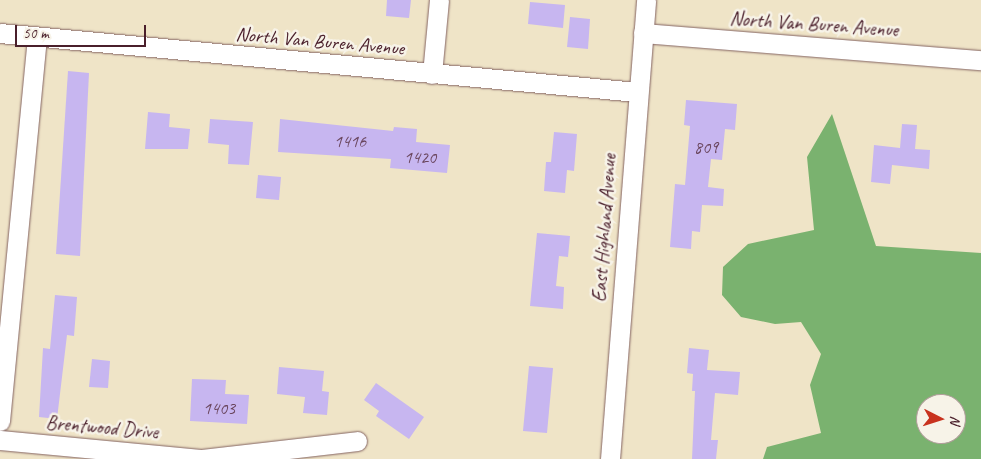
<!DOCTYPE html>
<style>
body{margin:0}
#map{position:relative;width:981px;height:459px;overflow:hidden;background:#efe4c7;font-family:Caveat,sans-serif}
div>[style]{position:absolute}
.forest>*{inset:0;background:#7ab26f}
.building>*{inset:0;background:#c7b6f0}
.roads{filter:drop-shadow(0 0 1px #846462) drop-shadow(0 0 1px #846462)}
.street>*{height:19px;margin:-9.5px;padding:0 9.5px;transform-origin:9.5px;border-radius:9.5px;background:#fff}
span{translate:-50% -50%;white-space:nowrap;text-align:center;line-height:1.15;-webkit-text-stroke:5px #f7f3e8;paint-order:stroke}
.number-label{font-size:18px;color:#69455c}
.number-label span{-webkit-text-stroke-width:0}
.street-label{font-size:20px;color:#4a1f2b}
.north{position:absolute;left:916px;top:394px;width:50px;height:50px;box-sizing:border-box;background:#f7f3e8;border:1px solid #b29e9c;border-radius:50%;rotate:95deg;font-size:14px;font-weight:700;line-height:20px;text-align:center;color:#4a1f2b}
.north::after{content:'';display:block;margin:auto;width:18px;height:22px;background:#c8321e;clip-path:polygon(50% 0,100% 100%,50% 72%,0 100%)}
.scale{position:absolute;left:15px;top:25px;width:131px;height:22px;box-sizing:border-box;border:2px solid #4a1f2b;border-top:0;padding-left:6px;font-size:15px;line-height:18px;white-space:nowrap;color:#4a1f2b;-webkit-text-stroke:4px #f7f3e8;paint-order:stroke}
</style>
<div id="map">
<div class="forest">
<div style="clip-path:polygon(evenodd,832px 114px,876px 246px,981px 253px,981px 459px,763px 459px,767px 447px,821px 433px,810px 385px,821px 354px,801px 322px,775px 324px,741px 317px,722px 295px,723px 267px,748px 244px,814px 230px,807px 157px,832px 114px,926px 404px,956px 404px,956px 434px,926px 434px,926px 404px)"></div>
</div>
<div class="building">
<div style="clip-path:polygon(387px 0,411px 0,409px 18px,386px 16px)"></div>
<div style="clip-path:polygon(530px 2px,565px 5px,563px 28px,528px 24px)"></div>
<div style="clip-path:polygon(570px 17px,590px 19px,588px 49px,567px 47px)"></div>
<div style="clip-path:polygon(68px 71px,89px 73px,80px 256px,56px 254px)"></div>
<div style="clip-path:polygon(686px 100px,737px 104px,735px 130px,725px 129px,722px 160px,711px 159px,708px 187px,724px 189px,723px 206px,702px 205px,700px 232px,692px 231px,691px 249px,670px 247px,675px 184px,685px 185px,690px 126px,684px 125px)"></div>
<div style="clip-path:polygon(148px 112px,170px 114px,169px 127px,190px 129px,188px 149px,145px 149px)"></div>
<div style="clip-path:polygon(210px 119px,253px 122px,249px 165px,228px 164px,229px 145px,208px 143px)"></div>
<div style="clip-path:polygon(280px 119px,393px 131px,394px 127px,417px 129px,416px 142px,450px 145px,447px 173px,390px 168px,391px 159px,278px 152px)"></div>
<div style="clip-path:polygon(902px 124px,917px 125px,915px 149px,930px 150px,929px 169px,892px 165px,890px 184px,871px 182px,874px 145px,900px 148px)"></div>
<div style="clip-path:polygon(554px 132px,577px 134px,574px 171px,567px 170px,565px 193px,544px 191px,546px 162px,551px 162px)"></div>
<div style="clip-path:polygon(258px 175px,281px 177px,279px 200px,256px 198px)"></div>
<div style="clip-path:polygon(537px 233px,570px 236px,568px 257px,559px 256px,556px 286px,564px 287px,563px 309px,530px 306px)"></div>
<div style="clip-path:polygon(55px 295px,77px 297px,74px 336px,67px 335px,57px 419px,39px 417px,43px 348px,50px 349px)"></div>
<div style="clip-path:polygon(689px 348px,709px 350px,707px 370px,740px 372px,738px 395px,715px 393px,711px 440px,718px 440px,716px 459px,692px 459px,695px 391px,692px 391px,693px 374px,687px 373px)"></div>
<div style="clip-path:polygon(92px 359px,110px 361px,108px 388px,89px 387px)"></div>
<div style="clip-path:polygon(529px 366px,553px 368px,547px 433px,523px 431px)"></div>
<div style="clip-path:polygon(279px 367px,324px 371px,322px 391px,329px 392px,327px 415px,303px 413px,305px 397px,277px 394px)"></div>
<div style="clip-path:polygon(192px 379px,226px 380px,225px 394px,249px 395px,247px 424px,190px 421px)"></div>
<div style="clip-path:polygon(376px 383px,424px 417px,409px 439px,376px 416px,379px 411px,364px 400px)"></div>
</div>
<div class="roads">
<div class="street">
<div style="left:0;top:33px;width:640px;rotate:5.29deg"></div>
<div style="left:643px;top:33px;width:339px;rotate:4.6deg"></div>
<div style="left:432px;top:74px;width:74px;rotate:-84.6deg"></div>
<div style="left:0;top:421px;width:386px;rotate:-84.5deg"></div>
<div style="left:0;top:440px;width:201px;rotate:5.4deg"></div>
<div style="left:202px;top:459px;width:156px;rotate:-6.6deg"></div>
<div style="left:610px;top:459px;width:460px;rotate:-85.5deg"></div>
</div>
</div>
<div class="number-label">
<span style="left:350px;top:141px">1416</span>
<span style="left:706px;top:147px">809</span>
<span style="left:420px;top:157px">1420</span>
<span style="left:219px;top:408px">1403</span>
</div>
<div class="street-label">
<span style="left:814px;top:24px;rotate:4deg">North Van Buren Avenue</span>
<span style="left:320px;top:41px;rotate:5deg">North Van Buren Avenue</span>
<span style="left:604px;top:228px;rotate:-86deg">East Highland Avenue</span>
<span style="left:102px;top:427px;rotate:5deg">Brentwood Drive</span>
</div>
<div class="north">N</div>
<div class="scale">50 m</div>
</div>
